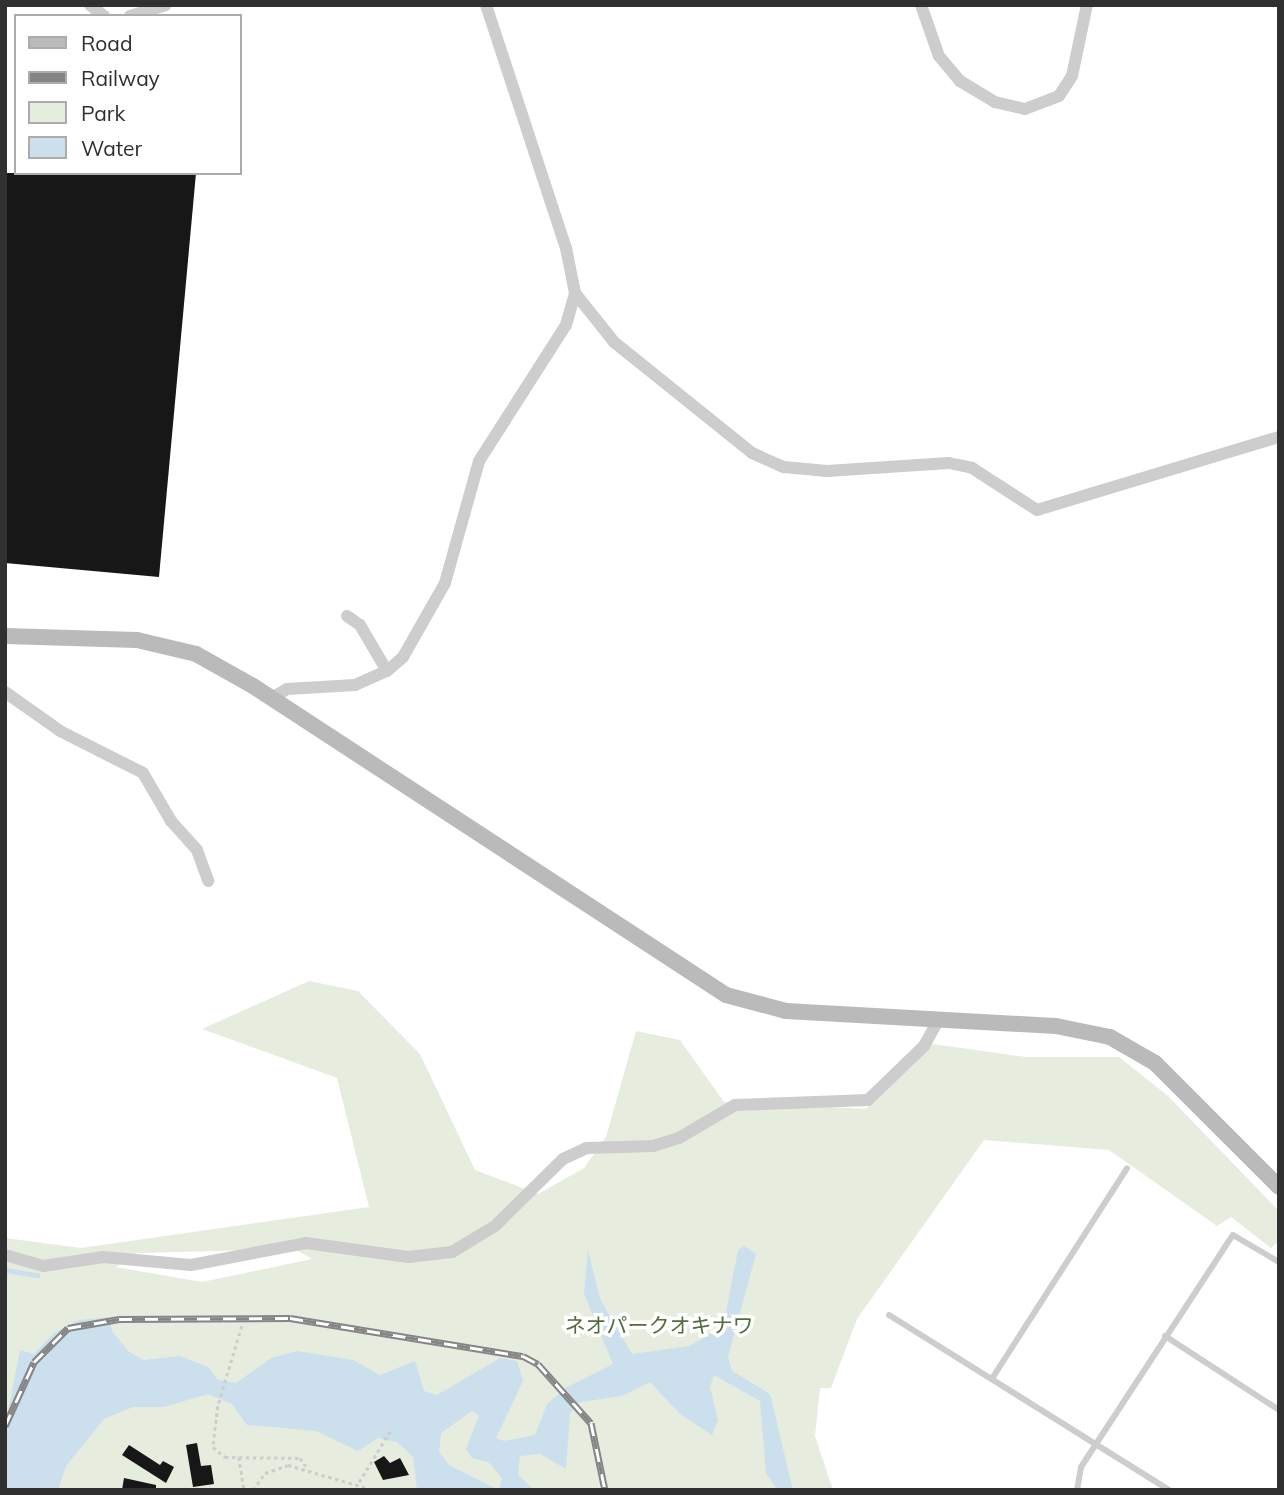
<!DOCTYPE html>
<meta charset="utf-8">
<style>
body{margin:0}
#map{position:relative;width:1284px;height:1495px;overflow:hidden;background:#fff;font-family:Mulish,"Noto Sans JP",sans-serif}
div>[style]{position:absolute}
.green>*{inset:0;background:#e6eddf}
.water>*{inset:0;background:#cbdfec}
.stream>*{height:4.5px;margin:-2.25px;padding:0 2.25px;transform-origin:2.25px;border-radius:2.25px;background:#cbdfec}
.building>*{inset:0;background:#171717}
.path>*{height:2.5px;margin-top:-1.25px;transform-origin:0;background:repeating-linear-gradient(90deg,#cdcdcd 0 3.5px,transparent 0 7px)}
.lane>*{height:6px;margin:-3px;padding:0 3px;transform-origin:3px;border-radius:3px;background:#cdcdcd}
.street>*{height:12px;margin:-6px;padding:0 6px;transform-origin:6px;border-radius:6px;background:#cdcdcd}
.secondary>*{height:16px;margin:-8px;padding:0 8px;transform-origin:8px;border-radius:8px;background:#bababa}
.rail>*{height:7px;margin-top:-3.5px;transform-origin:0;background:repeating-linear-gradient(90deg,#fff 0 13px,#858585 0 26px);box-sizing:border-box;border-block:2px solid #858585}
span{translate:-50% -50%;white-space:nowrap;text-align:center;line-height:1.15;-webkit-text-stroke:7px #fff;paint-order:stroke}
.park-label{font-size:21px;color:#536c3d}
.frame{position:absolute;inset:0;border:7px solid #303030;pointer-events:none}
.legend{position:absolute;left:14px;top:14px;width:228px;height:161px;box-sizing:border-box;background:#fff;border:2px solid #acacac;margin:0;padding:9px 12px;list-style:none;font-size:21px;color:#303030}
.legend li{display:flex;align-items:center;gap:14px;height:35px}
.legend b{width:35px;border:2px solid #acacac}
</style>
<div id="map">
<div class="green">
<div style="clip-path:polygon(evenodd,309px 981px,358px 991px,420px 1054px,475px 1170px,538px 1194px,584px 1168px,606px 1137px,636px 1031px,680px 1040px,724px 1102px,866px 1109px,933px 1044px,1026px 1057px,1119px 1057px,1167px 1095px,1279px 1211px,1279px 1241px,1271px 1248px,1231px 1217px,1217px 1226px,1109px 1150px,984px 1140px,857px 1319px,831px 1388px,820px 1388px,815px 1436px,833px 1490px,5px 1490px,5px 1238px,81px 1248px,369px 1207px,337px 1078px,202px 1029px,309px 981px,295px 1249px,312px 1259px,202px 1282px,116px 1267px,137px 1253px,295px 1249px)"></div>
</div>
<div class="water">
<div style="clip-path:polygon(744px 1246px,756px 1254px,728px 1357px,732px 1371px,770px 1394px,793px 1490px,777px 1490px,766px 1473px,760px 1401px,714px 1375px,710px 1387px,718px 1420px,712px 1435px,680px 1414px,650px 1382px,622px 1396px,581px 1402px,570px 1413px,566px 1469px,540px 1454px,520px 1456px,518px 1475px,534px 1490px,499px 1490px,502px 1478px,488px 1462px,472px 1458px,466px 1449px,479px 1415px,472px 1411px,441px 1433px,439px 1452px,449px 1465px,499px 1490px,417px 1490px,413px 1457px,397px 1442px,378px 1438px,358px 1451px,316px 1431px,247px 1425px,232px 1404px,208px 1394px,164px 1407px,133px 1407px,104px 1419px,66px 1466px,58px 1490px,5px 1490px,5px 1427px,20px 1350px,34px 1354px,54px 1333px,79px 1320px,109px 1317px,112px 1331px,129px 1352px,144px 1360px,180px 1356px,208px 1367px,218px 1380px,236px 1383px,271px 1358px,297px 1351px,353px 1360px,380px 1375px,415px 1361px,424px 1391px,437px 1395px,500px 1358px,517px 1361px,523px 1381px,496px 1438px,504px 1441px,535px 1435px,547px 1404px,567px 1387px,613px 1364px,584px 1294px,588px 1250px,600px 1299px,632px 1354px,689px 1346px,714px 1332px,725px 1317px,738px 1250px)"></div>
</div>
<div class="stream">
<div style="left:5px;top:1270px;width:33px;rotate:9deg"></div>
</div>
<div class="building">
<div style="clip-path:polygon(5px 173px,196px 173px,159px 577px,5px 563px)"></div>
<div style="clip-path:polygon(197px 1443px,201px 1466px,211px 1465px,214px 1484px,193px 1487px,186px 1445px)"></div>
<div style="clip-path:polygon(129px 1445px,160px 1465px,163px 1461px,174px 1467px,166px 1483px,122px 1455px)"></div>
<div style="clip-path:polygon(384px 1456px,390px 1463px,400px 1458px,409px 1475px,383px 1480px,374px 1462px)"></div>
<div style="clip-path:polygon(124px 1478px,156px 1485px,156px 1490px,122px 1490px)"></div>
</div>
<div class="path">
<div style="left:242px;top:1326px;width:84px;rotate:106.7deg"></div>
<div style="left:218px;top:1406px;width:41px;rotate:97deg"></div>
<div style="left:213px;top:1447px;width:16px;rotate:40deg"></div>
<div style="left:225px;top:1457px;width:75px;rotate:0.8deg"></div>
<div style="left:300px;top:1458px;width:10px;rotate:53deg"></div>
<div style="left:239px;top:1457px;width:33px;rotate:81deg"></div>
<div style="left:359px;top:1482px;width:63px;rotate:-58.6deg"></div>
<div style="left:253px;top:1490px;width:21px;rotate:-55deg"></div>
<div style="left:265px;top:1473px;width:24px;rotate:-19deg"></div>
<div style="left:288px;top:1465px;width:90px;rotate:16.2deg"></div>
</div>
<div class="lane">
<div style="left:889px;top:1315px;width:330px;rotate:32deg"></div>
<div style="left:1165px;top:1336px;width:136px;rotate:33deg"></div>
<div style="left:993px;top:1377px;width:248px;rotate:-57.3deg"></div>
<div style="left:1077px;top:1490px;width:23px;rotate:-80deg"></div>
<div style="left:1081px;top:1467px;width:277px;rotate:-56.8deg"></div>
<div style="left:1233px;top:1235px;width:53px;rotate:30.4deg"></div>
</div>
<div class="street">
<div style="left:90px;top:5px;width:18px;rotate:38deg"></div>
<div style="left:486px;top:5px;width:256px;rotate:71.8deg"></div>
<div style="left:566px;top:248px;width:46px;rotate:78.7deg"></div>
<div style="left:575px;top:293px;width:63px;rotate:51.5deg"></div>
<div style="left:614px;top:342px;width:177px;rotate:38.8deg"></div>
<div style="left:752px;top:453px;width:35px;rotate:24deg"></div>
<div style="left:784px;top:467px;width:43px;rotate:5.3deg"></div>
<div style="left:827px;top:471px;width:122px;rotate:-3.8deg"></div>
<div style="left:949px;top:463px;width:24px;rotate:12deg"></div>
<div style="left:972px;top:468px;width:77px;rotate:32.9deg"></div>
<div style="left:1037px;top:510px;width:253px;rotate:-16.8deg"></div>
<div style="left:921px;top:5px;width:54px;rotate:70.6deg"></div>
<div style="left:939px;top:56px;width:33px;rotate:50deg"></div>
<div style="left:960px;top:81px;width:41px;rotate:31deg"></div>
<div style="left:995px;top:102px;width:31px;rotate:13deg"></div>
<div style="left:1025px;top:109px;width:36px;rotate:-21deg"></div>
<div style="left:1059px;top:96px;width:24px;rotate:-57deg"></div>
<div style="left:1072px;top:76px;width:73px;rotate:-78.1deg"></div>
<div style="left:130px;top:16px;width:37px;rotate:-17deg"></div>
<div style="left:347px;top:616px;width:16px;rotate:35deg"></div>
<div style="left:360px;top:625px;width:53px;rotate:59.6deg"></div>
<div style="left:5px;top:692px;width:67px;rotate:35.3deg"></div>
<div style="left:60px;top:731px;width:93px;rotate:26.8deg"></div>
<div style="left:143px;top:773px;width:56px;rotate:59.7deg"></div>
<div style="left:171px;top:821px;width:39px;rotate:48deg"></div>
<div style="left:197px;top:850px;width:33px;rotate:70deg"></div>
<div style="left:272px;top:698px;width:17px;rotate:-31deg"></div>
<div style="left:287px;top:689px;width:68px;rotate:-3.4deg"></div>
<div style="left:355px;top:685px;width:35px;rotate:-24deg"></div>
<div style="left:387px;top:671px;width:21px;rotate:-41deg"></div>
<div style="left:403px;top:657px;width:85px;rotate:-60.4deg"></div>
<div style="left:445px;top:583px;width:127px;rotate:-74.4deg"></div>
<div style="left:479px;top:461px;width:161px;rotate:-57.4deg"></div>
<div style="left:566px;top:325px;width:33px;rotate:-74deg"></div>
<div style="left:5px;top:1255px;width:40px;rotate:16deg"></div>
<div style="left:43px;top:1266px;width:61px;rotate:-8.5deg"></div>
<div style="left:103px;top:1257px;width:88px;rotate:5.2deg"></div>
<div style="left:191px;top:1265px;width:117px;rotate:-10.8deg"></div>
<div style="left:306px;top:1243px;width:103px;rotate:7.8deg"></div>
<div style="left:408px;top:1257px;width:44px;rotate:-6.5deg"></div>
<div style="left:452px;top:1252px;width:50px;rotate:-31.2deg"></div>
<div style="left:495px;top:1226px;width:95px;rotate:-44.6deg"></div>
<div style="left:563px;top:1159px;width:26px;rotate:-25deg"></div>
<div style="left:587px;top:1148px;width:66px;rotate:-1.7deg"></div>
<div style="left:653px;top:1146px;width:27px;rotate:-17deg"></div>
<div style="left:679px;top:1138px;width:65px;rotate:-30.5deg"></div>
<div style="left:735px;top:1105px;width:133px;rotate:-2.2deg"></div>
<div style="left:868px;top:1100px;width:78px;rotate:-44deg"></div>
<div style="left:924px;top:1046px;width:31px;rotate:-61deg"></div>
</div>
<div class="secondary">
<div style="left:5px;top:636px;width:132px;rotate:1.7deg"></div>
<div style="left:137px;top:640px;width:61px;rotate:13.3deg"></div>
<div style="left:196px;top:654px;width:65px;rotate:29.3deg"></div>
<div style="left:253px;top:686px;width:565px;rotate:33.16deg"></div>
<div style="left:726px;top:995px;width:62px;rotate:14.9deg"></div>
<div style="left:786px;top:1011px;width:270px;rotate:3.2deg"></div>
<div style="left:1056px;top:1026px;width:55px;rotate:11.5deg"></div>
<div style="left:1110px;top:1037px;width:52px;rotate:30deg"></div>
<div style="left:1155px;top:1063px;width:175px;rotate:45deg"></div>
</div>
<div class="rail">
<div style="left:5px;top:1426px;width:70px;rotate:-65.6deg"></div>
<div style="left:34px;top:1362px;width:48px;rotate:-45deg"></div>
<div style="left:68px;top:1328px;width:52px;rotate:-10deg"></div>
<div style="left:119px;top:1319px;width:171px;rotate:-0.3deg"></div>
<div style="left:290px;top:1318px;width:236px;rotate:9.3deg"></div>
<div style="left:523px;top:1356px;width:17px;rotate:28deg"></div>
<div style="left:538px;top:1364px;width:79px;rotate:48.1deg"></div>
<div style="left:591px;top:1423px;width:68px;rotate:78.2deg"></div>
</div>
<div class="park-label">
<span style="left:659px;top:1325px">ネオパークオキナワ</span>
</div>
<div class="frame"></div>
<ul class="legend">
<li><b style="height:9px;background:#bababa"></b>Road</li>
<li><b style="height:9px;background:#858585"></b>Railway</li>
<li><b style="height:19px;background:#e6eddf"></b>Park</li>
<li><b style="height:19px;background:#cbdfec"></b>Water</li>
</ul>
</div>
